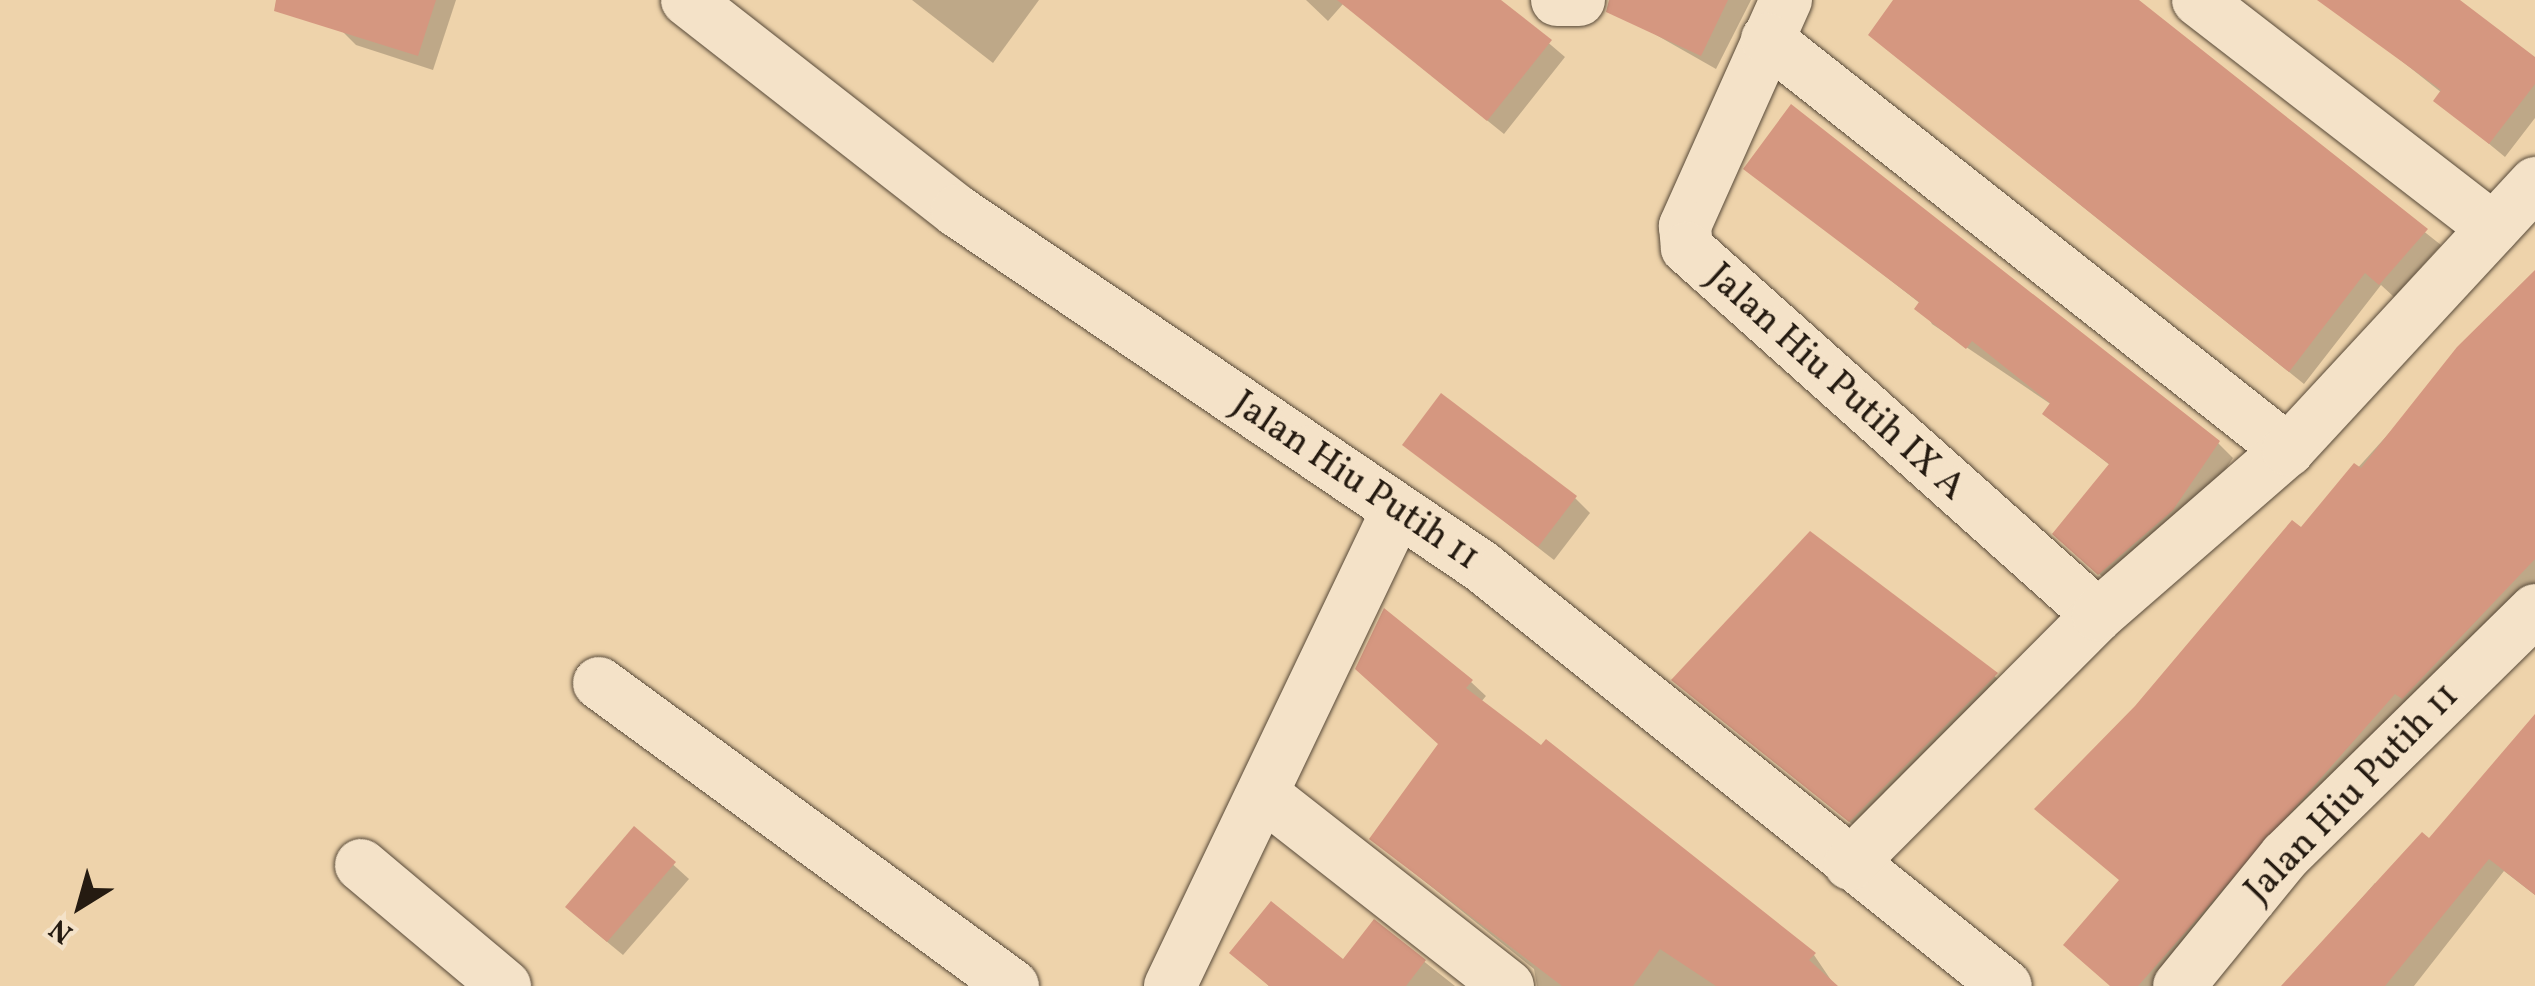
<!DOCTYPE html>
<style>
body{margin:0}
#map{position:relative;width:2535px;height:986px;overflow:hidden;background:#eed3ab;font-family:Vollkorn,serif}
div>[style]{position:absolute}
.shadow>*{inset:0;background:#0003}
.building>*{inset:0;background:#d59780}
.roads{filter:drop-shadow(0 0 2px #574938) drop-shadow(0 0 2px #574938)}
.street>*{height:52px;margin:-26px;padding:0 26px;transform-origin:26px;border-radius:26px;background:#f4e2c8}
span{translate:-50% -50%;white-space:nowrap;text-align:center;line-height:1.15;-webkit-text-stroke:10px #f4e2c8;paint-order:stroke}
.street-label{font-size:38px;color:#251b11}
.north{position:absolute;left:30px;top:856px;width:100px;height:100px;-webkit-text-stroke:8px #f4e2c8;paint-order:stroke;rotate:217deg;font-size:28px;font-weight:700;line-height:40px;text-align:center;color:#251b11}
.north::after{content:'';display:block;margin:auto;width:35px;height:45px;background:#251b11;clip-path:polygon(50% 0,100% 100%,50% 72%,0 100%)}
</style>
<div id="map">
<div class="shadow">
<div style="clip-path:polygon(351px 0,456px 0,433px 70px,356px 45px,341px 30px)"></div>
<div style="clip-path:polygon(912px 0,1039px 0,993px 63px)"></div>
<div style="clip-path:polygon(1306px 0,1498px 0,1565px 57px,1504px 134px,1343px 4px,1328px 21px)"></div>
<div style="clip-path:polygon(1658px 0,1751px 0,1716px 69px,1644px 28px)"></div>
<div style="clip-path:polygon(1896px 0,2132px 0,2441px 245px,2394px 297px,2381px 285px,2304px 384px,1885px 48px)"></div>
<div style="clip-path:polygon(2325px 0,2458px 0,2535px 59px,2535px 118px,2505px 157px,2436px 100px,2442px 93px)"></div>
<div style="clip-path:polygon(1747px 169px,2218px 443px,2233px 458px,2188px 525px,2115px 588px,2071px 549px,2111px 466px,2046px 414px,2052px 405px,1932px 324px,1921px 304px)"></div>
<div style="clip-path:polygon(2535px 271px,2535px 586px,2163px 986px,2111px 986px,2122px 882px,2301px 531px)"></div>
<div style="clip-path:polygon(1405px 444px,1575px 498px,1590px 513px,1554px 560px)"></div>
<div style="clip-path:polygon(1930px 622px,2011px 690px,1866px 835px,1689px 694px)"></div>
<div style="clip-path:polygon(1471px 682px,1486px 696px,1481px 702px,1814px 955px,1835px 986px,1537px 986px,1534px 969px,1372px 839px,1441px 745px,1373px 683px)"></div>
<div style="clip-path:polygon(2535px 717px,2535px 895px,2504px 871px,2414px 986px,2285px 986px,2375px 883px,2382px 889px,2430px 841px)"></div>
<div style="clip-path:polygon(635px 830px,689px 879px,623px 955px,583px 922px)"></div>
<div style="clip-path:polygon(1374px 922px,1455px 986px,1269px 986px,1232px 953px,1343px 963px)"></div>
</div>
<div class="building">
<div style="clip-path:polygon(276px 0,436px 0,418px 56px,274px 11px)"></div>
<div style="clip-path:polygon(1337px 0,1501px 0,1552px 40px,1487px 121px)"></div>
<div style="clip-path:polygon(1609px 0,1728px 0,1701px 56px,1606px 12px)"></div>
<div style="clip-path:polygon(1893px 0,2139px 0,2428px 229px,2379px 285px,2365px 273px,2289px 372px,1868px 35px)"></div>
<div style="clip-path:polygon(2317px 0,2460px 0,2535px 57px,2535px 84px,2489px 144px,2433px 101px,2441px 90px)"></div>
<div style="clip-path:polygon(1791px 104px,2220px 441px,2173px 510px,2098px 575px,2052px 534px,2109px 464px,2042px 414px,2050px 403px,1972px 341px,1966px 349px,1914px 309px,1919px 302px,1743px 169px)"></div>
<div style="clip-path:polygon(2535px 270px,2535px 559px,2402px 699px,2395px 694px,2138px 986px,2110px 986px,2063px 945px,2119px 880px,2034px 809px,2135px 706px,2292px 520px,2301px 527px,2354px 463px,2361px 468px,2457px 347px)"></div>
<div style="clip-path:polygon(1441px 393px,1577px 496px,1538px 547px,1402px 445px)"></div>
<div style="clip-path:polygon(1810px 531px,1998px 673px,1849px 822px,1671px 680px)"></div>
<div style="clip-path:polygon(1384px 608px,1473px 680px,1466px 688px,1541px 745px,1546px 739px,1816px 953px,1809px 960px,1838px 986px,1716px 986px,1660px 949px,1633px 986px,1562px 986px,1369px 839px,1438px 744px,1355px 669px)"></div>
<div style="clip-path:polygon(2535px 714px,2535px 895px,2489px 859px,2385px 986px,2281px 986px,2422px 832px,2429px 838px)"></div>
<div style="clip-path:polygon(634px 826px,676px 862px,607px 942px,565px 907px)"></div>
<div style="clip-path:polygon(1271px 901px,1343px 959px,1374px 919px,1426px 960px,1406px 986px,1269px 986px,1229px 953px)"></div>
</div>
<div class="roads">
<div class="street">
<div style="left:687px;top:0;width:343px;rotate:38deg"></div>
<div style="left:957px;top:211px;width:633px;rotate:34.12deg"></div>
<div style="left:1481px;top:566px;width:672px;rotate:38.66deg"></div>
<div style="left:1557px;top:0;width:22px"></div>
<div style="left:1786px;top:0;width:248px;rotate:114.1deg"></div>
<div style="left:1685px;top:226px;width:22px;rotate:85deg"></div>
<div style="left:1687px;top:248px;width:551px;rotate:41.76deg"></div>
<div style="left:2198px;top:0;width:373px;rotate:37.7deg"></div>
<div style="left:1767px;top:39px;width:664px;rotate:38.27deg"></div>
<div style="left:599px;top:683px;width:513px;rotate:36.2deg"></div>
<div style="left:1264px;top:795px;width:310px;rotate:38.1deg"></div>
<div style="left:1850px;top:864px;width:351px;rotate:-45.1deg"></div>
<div style="left:2098px;top:615px;width:252px;rotate:-41deg"></div>
<div style="left:2288px;top:450px;width:364px;rotate:-47.2deg"></div>
<div style="left:361px;top:865px;width:188px;rotate:40deg"></div>
<div style="left:1170px;top:986px;width:526px;rotate:-64.46deg"></div>
<div style="left:2179px;top:986px;width:168px;rotate:-50.8deg"></div>
<div style="left:2285px;top:856px;width:351px;rotate:-44.5deg"></div>
</div>
</div>
<div class="street-label">
<span style="left:1835px;top:383px;rotate:42deg">Jalan Hiu Putih IX A</span>
<span style="left:1355px;top:482px;rotate:34deg">Jalan Hiu Putih 11</span>
<span style="left:2353px;top:794px;rotate:-46deg">Jalan Hiu Putih 11</span>
</div>
<div class="north">N</div>
</div>
